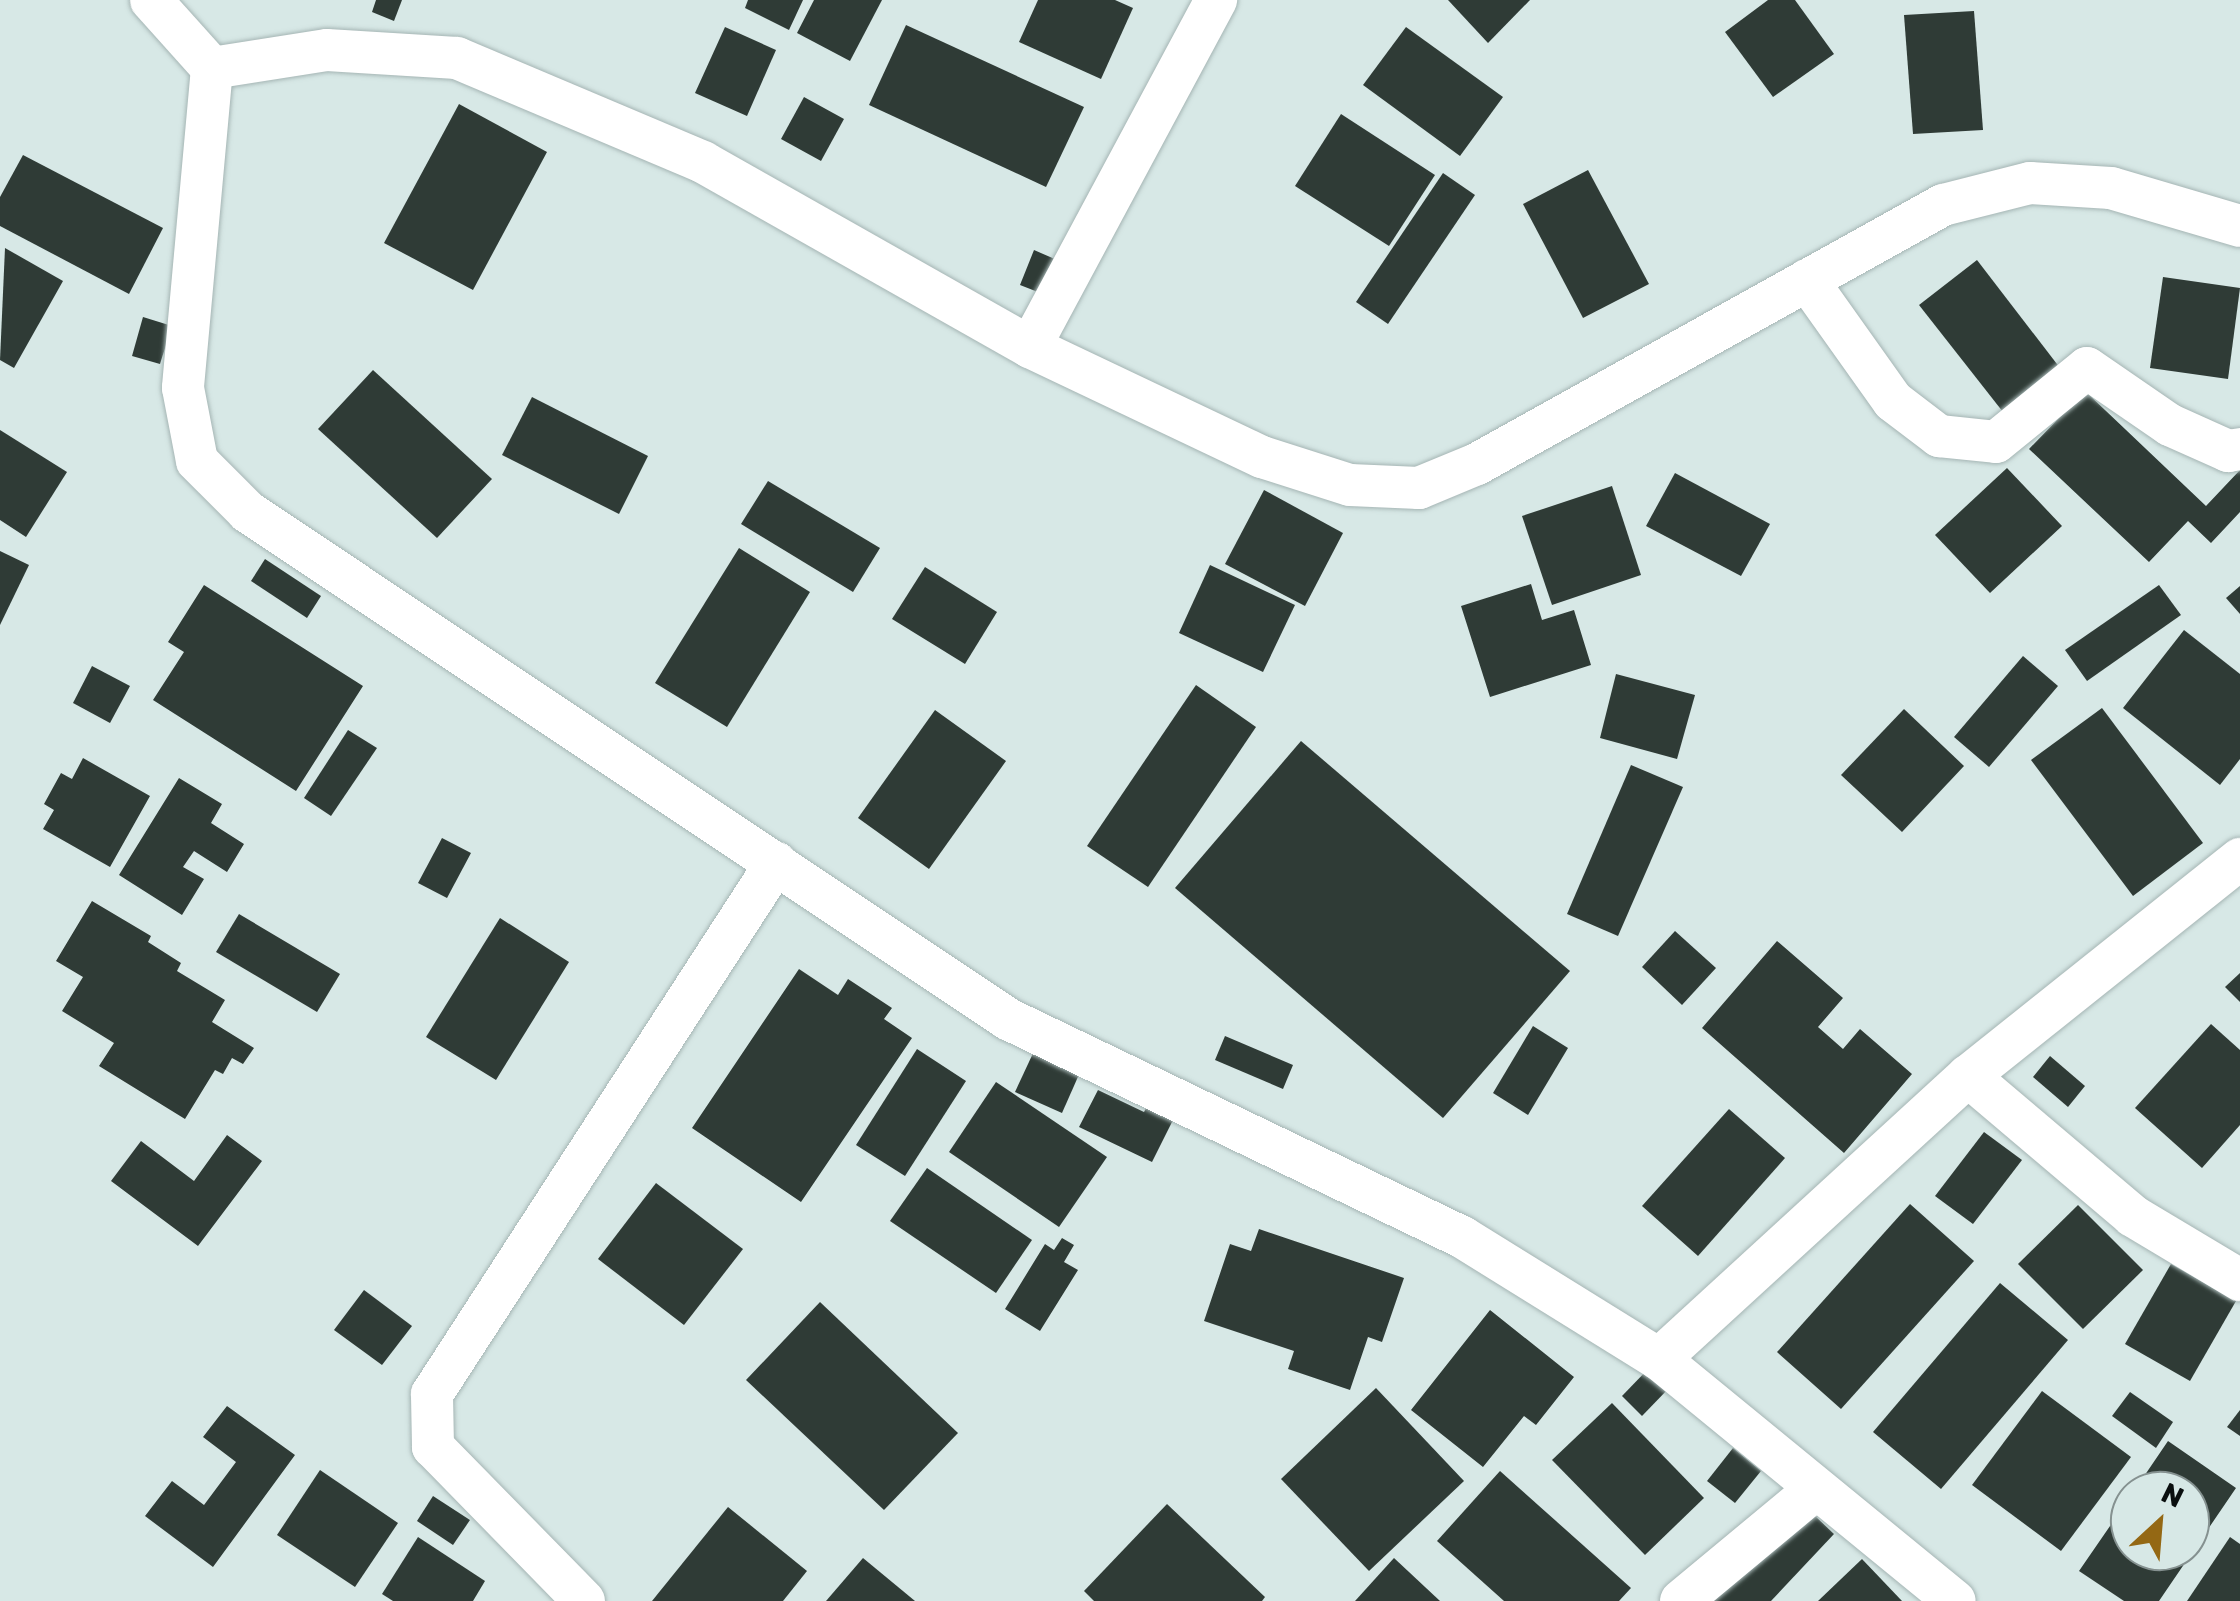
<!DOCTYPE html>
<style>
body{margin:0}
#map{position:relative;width:2240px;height:1601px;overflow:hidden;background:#d7e8e6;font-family:Rubik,sans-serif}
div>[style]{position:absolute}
.building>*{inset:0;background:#2f3b36}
.roads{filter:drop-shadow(0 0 2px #a5b5b4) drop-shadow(0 0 2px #a5b5b4)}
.minor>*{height:42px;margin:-21px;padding:0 21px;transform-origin:21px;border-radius:21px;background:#fff}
span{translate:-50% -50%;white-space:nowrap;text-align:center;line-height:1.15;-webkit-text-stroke:10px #d7e8e6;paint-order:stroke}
.north{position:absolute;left:2110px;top:1471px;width:100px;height:100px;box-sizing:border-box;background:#d7e8e6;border:2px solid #859190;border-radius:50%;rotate:26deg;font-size:28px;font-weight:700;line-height:40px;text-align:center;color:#0a0f0f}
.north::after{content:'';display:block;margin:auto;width:35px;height:45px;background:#946814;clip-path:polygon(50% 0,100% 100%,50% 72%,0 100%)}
</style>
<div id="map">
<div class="building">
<div style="clip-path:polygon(376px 0,402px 0,394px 21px,372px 12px)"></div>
<div style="clip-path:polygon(748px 0,803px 0,789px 30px,745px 8px)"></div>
<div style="clip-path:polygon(814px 0,882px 0,850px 61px,797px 33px)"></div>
<div style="clip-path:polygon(1038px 0,1115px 0,1133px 8px,1101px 79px,1019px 42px)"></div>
<div style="clip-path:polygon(1448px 0,1530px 0,1488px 43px)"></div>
<div style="clip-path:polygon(1768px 0,1795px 0,1834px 54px,1773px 97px,1725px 32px)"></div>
<div style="clip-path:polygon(1974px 11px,1983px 130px,1913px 134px,1904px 15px)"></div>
<div style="clip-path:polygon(906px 25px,1084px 107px,1046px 187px,869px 105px)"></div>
<div style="clip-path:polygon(725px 27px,776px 50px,747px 116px,695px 93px)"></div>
<div style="clip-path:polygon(1406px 27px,1503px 97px,1460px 156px,1363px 85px)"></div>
<div style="clip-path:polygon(804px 97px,844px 119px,821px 161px,781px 139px)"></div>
<div style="clip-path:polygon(459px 104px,547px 152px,473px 290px,384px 243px)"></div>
<div style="clip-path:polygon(1341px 114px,1435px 175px,1389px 246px,1295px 186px)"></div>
<div style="clip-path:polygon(23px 155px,163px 228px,129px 294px,0 226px,0 197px)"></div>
<div style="clip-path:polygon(1588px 170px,1649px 284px,1583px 318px,1523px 204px)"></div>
<div style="clip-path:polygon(1443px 173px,1475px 195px,1388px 324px,1356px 302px)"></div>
<div style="clip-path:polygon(5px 248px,63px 281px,14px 368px,0 360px)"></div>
<div style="clip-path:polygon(1034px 250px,1057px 260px,1043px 294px,1020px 285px)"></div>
<div style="clip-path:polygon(1977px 260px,2060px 368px,2003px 412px,1919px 305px)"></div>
<div style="clip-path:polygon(2163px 277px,2240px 288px,2228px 379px,2150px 368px)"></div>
<div style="clip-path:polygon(143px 317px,172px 326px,160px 364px,132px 356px)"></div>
<div style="clip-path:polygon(373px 370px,492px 479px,437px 538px,318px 429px)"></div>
<div style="clip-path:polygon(2085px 391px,2206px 506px,2240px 470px,2240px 512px,2211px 543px,2188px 521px,2149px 562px,2029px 449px)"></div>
<div style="clip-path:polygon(532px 397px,648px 456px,619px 514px,502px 455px)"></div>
<div style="clip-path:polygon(0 430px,67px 472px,26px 537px,0 520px)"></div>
<div style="clip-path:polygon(2007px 468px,2062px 526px,1990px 593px,1935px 535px)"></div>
<div style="clip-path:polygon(1675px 473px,1770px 524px,1741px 576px,1646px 526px)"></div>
<div style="clip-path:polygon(768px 481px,880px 548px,853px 592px,741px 524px)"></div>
<div style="clip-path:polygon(1612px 486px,1641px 575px,1552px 605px,1522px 516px)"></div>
<div style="clip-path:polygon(1264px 490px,1343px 533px,1305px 606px,1225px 564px)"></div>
<div style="clip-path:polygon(739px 548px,810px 592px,727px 727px,655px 683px)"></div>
<div style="clip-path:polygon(0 551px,29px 565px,0 625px)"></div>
<div style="clip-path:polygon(265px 559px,321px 596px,307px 618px,251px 581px)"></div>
<div style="clip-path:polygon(1210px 565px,1295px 605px,1263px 672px,1179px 633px)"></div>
<div style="clip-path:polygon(925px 567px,997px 612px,965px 664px,892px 619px)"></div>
<div style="clip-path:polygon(1531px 584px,1542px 620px,1574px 610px,1591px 665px,1490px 697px,1461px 606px)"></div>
<div style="clip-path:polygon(204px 585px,363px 686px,296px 791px,153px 700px,184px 652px,168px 642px)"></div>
<div style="clip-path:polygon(2159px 585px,2181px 615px,2087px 681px,2065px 650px)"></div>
<div style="clip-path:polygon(2240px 586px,2240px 614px,2226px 598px)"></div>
<div style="clip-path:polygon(2184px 630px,2240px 674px,2240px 759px,2220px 785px,2123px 708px)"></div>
<div style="clip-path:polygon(2023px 656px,2058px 686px,1989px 767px,1954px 737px)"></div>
<div style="clip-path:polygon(92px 666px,130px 686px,110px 723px,73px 703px)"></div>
<div style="clip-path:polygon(1616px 674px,1695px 695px,1677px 759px,1600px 738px)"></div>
<div style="clip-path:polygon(1196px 685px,1256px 727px,1148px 887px,1087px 846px)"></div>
<div style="clip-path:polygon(2102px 708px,2203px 843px,2133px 896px,2031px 760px)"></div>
<div style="clip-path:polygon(1904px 709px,1964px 766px,1902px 832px,1841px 775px)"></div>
<div style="clip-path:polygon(935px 710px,1006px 761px,929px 869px,858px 818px)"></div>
<div style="clip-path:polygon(348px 730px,377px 748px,331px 816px,304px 798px)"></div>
<div style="clip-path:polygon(1301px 741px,1570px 971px,1443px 1118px,1175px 888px)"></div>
<div style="clip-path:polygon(83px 758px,150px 796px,110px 867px,43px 829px,54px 810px,44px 804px,61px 773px,72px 779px)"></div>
<div style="clip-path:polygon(1631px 765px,1683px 787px,1618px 936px,1567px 914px)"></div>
<div style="clip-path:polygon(179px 778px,222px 804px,211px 823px,244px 844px,227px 872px,194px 851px,183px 867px,204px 879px,182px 915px,119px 875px)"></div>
<div style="clip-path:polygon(442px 838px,471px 853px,447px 898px,418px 883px)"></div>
<div style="clip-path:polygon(92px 901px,151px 936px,148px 942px,181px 963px,177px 971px,225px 1000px,212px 1022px,254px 1048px,243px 1064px,232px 1058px,223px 1074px,215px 1070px,185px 1119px,99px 1066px,114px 1043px,62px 1011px,83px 977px,56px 961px)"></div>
<div style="clip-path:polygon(239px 914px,340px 974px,317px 1012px,216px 952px)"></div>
<div style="clip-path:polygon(500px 918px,569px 962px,496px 1080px,426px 1037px)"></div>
<div style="clip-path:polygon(1675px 931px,1716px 968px,1682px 1005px,1642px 967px)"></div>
<div style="clip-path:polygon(1777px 941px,1843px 998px,1818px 1027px,1843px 1049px,1860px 1029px,1912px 1074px,1844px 1153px,1702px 1028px)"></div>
<div style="clip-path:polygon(799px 969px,838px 995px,848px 979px,892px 1008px,884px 1019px,912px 1038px,801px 1202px,692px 1128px)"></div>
<div style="clip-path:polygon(2240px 973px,2240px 1002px,2225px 987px)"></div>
<div style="clip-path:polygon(2211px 1024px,2240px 1050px,2240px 1125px,2202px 1168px,2135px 1108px)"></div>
<div style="clip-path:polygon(1533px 1026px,1568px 1048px,1528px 1115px,1493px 1093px)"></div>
<div style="clip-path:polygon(1225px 1036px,1293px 1065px,1283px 1089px,1215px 1060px)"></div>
<div style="clip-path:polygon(917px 1049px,966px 1081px,905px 1176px,856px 1145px)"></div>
<div style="clip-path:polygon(1035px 1049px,1081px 1070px,1062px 1113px,1015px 1092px)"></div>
<div style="clip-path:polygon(2050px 1056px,2085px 1086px,2068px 1107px,2033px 1077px)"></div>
<div style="clip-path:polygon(996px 1082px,1107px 1157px,1059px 1227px,949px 1152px)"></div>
<div style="clip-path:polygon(1098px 1090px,1144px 1112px,1150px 1101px,1176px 1114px,1152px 1162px,1079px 1127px)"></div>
<div style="clip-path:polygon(1729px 1109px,1785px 1158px,1698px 1256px,1642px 1206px)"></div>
<div style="clip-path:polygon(1984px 1132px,2022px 1160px,1973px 1224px,1935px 1196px)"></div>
<div style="clip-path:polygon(227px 1135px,262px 1161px,198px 1246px,111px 1181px,141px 1141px,194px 1181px)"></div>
<div style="clip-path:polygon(927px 1168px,1032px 1240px,996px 1293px,890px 1221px)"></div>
<div style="clip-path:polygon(656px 1183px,743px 1249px,684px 1325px,598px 1259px)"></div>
<div style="clip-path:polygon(1910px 1204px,1974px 1261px,1841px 1409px,1777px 1352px)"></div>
<div style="clip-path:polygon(2078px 1205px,2143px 1270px,2083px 1329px,2018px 1264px)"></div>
<div style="clip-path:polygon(1259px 1229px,1404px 1278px,1382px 1342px,1368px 1337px,1350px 1390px,1288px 1369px,1294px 1351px,1204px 1321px,1230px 1244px,1251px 1251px)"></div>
<div style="clip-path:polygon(1062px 1238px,1074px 1245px,1064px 1262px,1078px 1270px,1040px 1331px,1005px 1309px,1045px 1244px,1054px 1250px)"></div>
<div style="clip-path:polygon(2171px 1264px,2236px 1301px,2190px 1381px,2125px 1344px)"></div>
<div style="clip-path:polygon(2000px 1283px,2068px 1340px,1941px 1489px,1873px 1432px)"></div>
<div style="clip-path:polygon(364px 1290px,412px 1326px,382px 1365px,334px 1330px)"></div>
<div style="clip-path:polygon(820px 1302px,958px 1433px,884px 1510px,746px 1380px)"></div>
<div style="clip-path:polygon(1490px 1310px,1574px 1377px,1536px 1425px,1524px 1416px,1483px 1467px,1411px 1410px)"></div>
<div style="clip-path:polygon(1650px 1367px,1670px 1387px,1642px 1416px,1622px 1396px)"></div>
<div style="clip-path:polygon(1376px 1388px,1464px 1481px,1369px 1571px,1281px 1479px)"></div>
<div style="clip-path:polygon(2042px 1391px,2131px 1457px,2061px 1551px,1972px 1485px)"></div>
<div style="clip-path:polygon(2130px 1392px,2173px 1422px,2156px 1448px,2112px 1416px)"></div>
<div style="clip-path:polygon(1612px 1403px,1704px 1498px,1645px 1555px,1552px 1460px)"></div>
<div style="clip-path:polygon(227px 1406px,295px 1455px,213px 1567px,145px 1516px,172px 1481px,204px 1505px,236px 1462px,203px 1437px)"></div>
<div style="clip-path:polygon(2240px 1410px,2240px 1436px,2227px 1427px)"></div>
<div style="clip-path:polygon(2168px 1441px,2236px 1488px,2159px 1601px,2124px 1601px,2079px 1571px,2130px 1497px,2130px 1551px,2190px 1551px,2190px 1491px,2134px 1491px)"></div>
<div style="clip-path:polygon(1733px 1448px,1761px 1471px,1735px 1503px,1707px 1481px)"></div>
<div style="clip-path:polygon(320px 1470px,398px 1523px,355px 1587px,277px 1535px)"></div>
<div style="clip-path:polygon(1500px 1471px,1631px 1588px,1619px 1601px,1504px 1601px,1437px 1541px)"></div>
<div style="clip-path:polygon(433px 1496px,470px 1520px,453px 1545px,417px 1521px)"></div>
<div style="clip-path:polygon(1167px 1504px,1265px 1597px,1262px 1601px,1094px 1601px,1084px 1591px)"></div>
<div style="clip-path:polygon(728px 1507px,807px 1571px,783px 1601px,652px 1601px)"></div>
<div style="clip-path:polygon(1811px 1512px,1834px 1534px,1771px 1601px,1711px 1601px)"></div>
<div style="clip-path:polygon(418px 1537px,485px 1581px,473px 1601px,393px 1601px,382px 1594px)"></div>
<div style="clip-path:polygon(2230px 1537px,2240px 1544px,2240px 1601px,2187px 1601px)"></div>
<div style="clip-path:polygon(863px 1558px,915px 1601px,826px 1601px)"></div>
<div style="clip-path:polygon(1394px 1558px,1440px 1601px,1355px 1601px)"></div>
<div style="clip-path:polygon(1862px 1559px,1902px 1601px,1818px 1601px)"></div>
</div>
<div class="roads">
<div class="minor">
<div style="left:151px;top:0;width:91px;rotate:48.1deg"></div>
<div style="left:212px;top:68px;width:321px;rotate:95.2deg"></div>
<div style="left:183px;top:388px;width:74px;rotate:79.1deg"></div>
<div style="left:197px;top:461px;width:72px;rotate:45deg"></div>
<div style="left:248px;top:512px;width:914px;rotate:33.71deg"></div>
<div style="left:1008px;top:1019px;width:504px;rotate:25.65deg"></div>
<div style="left:1462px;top:1237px;width:232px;rotate:31.8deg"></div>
<div style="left:1659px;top:1359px;width:382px;rotate:39.3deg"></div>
<div style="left:212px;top:68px;width:116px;rotate:-8.9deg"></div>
<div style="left:327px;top:50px;width:130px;rotate:3.5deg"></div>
<div style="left:457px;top:58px;width:267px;rotate:22.9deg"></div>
<div style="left:703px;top:162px;width:376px;rotate:29.5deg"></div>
<div style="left:1030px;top:347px;width:257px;rotate:25.4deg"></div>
<div style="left:1262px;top:457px;width:92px;rotate:17.7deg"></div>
<div style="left:1350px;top:485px;width:69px;rotate:2.5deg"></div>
<div style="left:1419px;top:488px;width:63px;rotate:-22.5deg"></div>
<div style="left:1477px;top:464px;width:533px;rotate:-29.07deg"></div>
<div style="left:1943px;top:205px;width:90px;rotate:-14.2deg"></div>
<div style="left:2030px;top:183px;width:81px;rotate:3.5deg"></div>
<div style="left:2111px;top:188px;width:134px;rotate:16.4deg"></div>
<div style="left:1807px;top:280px;width:148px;rotate:54.6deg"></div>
<div style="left:1893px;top:401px;width:58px;rotate:37.3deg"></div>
<div style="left:1939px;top:436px;width:57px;rotate:6deg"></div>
<div style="left:1996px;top:442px;width:117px;rotate:-39.1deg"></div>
<div style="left:2087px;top:368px;width:101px;rotate:34.5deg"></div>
<div style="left:2170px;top:425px;width:64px;rotate:24.1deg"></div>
<div style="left:2228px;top:451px;width:12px;rotate:-9deg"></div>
<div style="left:1030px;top:347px;width:394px;rotate:-61.8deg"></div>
<div style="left:1968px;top:1076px;width:216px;rotate:40.3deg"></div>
<div style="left:2133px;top:1216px;width:125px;rotate:30.9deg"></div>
<div style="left:1659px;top:1359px;width:419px;rotate:-42.5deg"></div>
<div style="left:1968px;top:1076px;width:348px;rotate:-38.6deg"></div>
<div style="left:584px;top:1601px;width:216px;rotate:-134.4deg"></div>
<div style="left:433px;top:1447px;width:53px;rotate:-91.1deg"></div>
<div style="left:432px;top:1394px;width:633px;rotate:-57.06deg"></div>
<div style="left:1681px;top:1601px;width:175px;rotate:-39.7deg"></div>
</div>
</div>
<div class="north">N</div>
</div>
